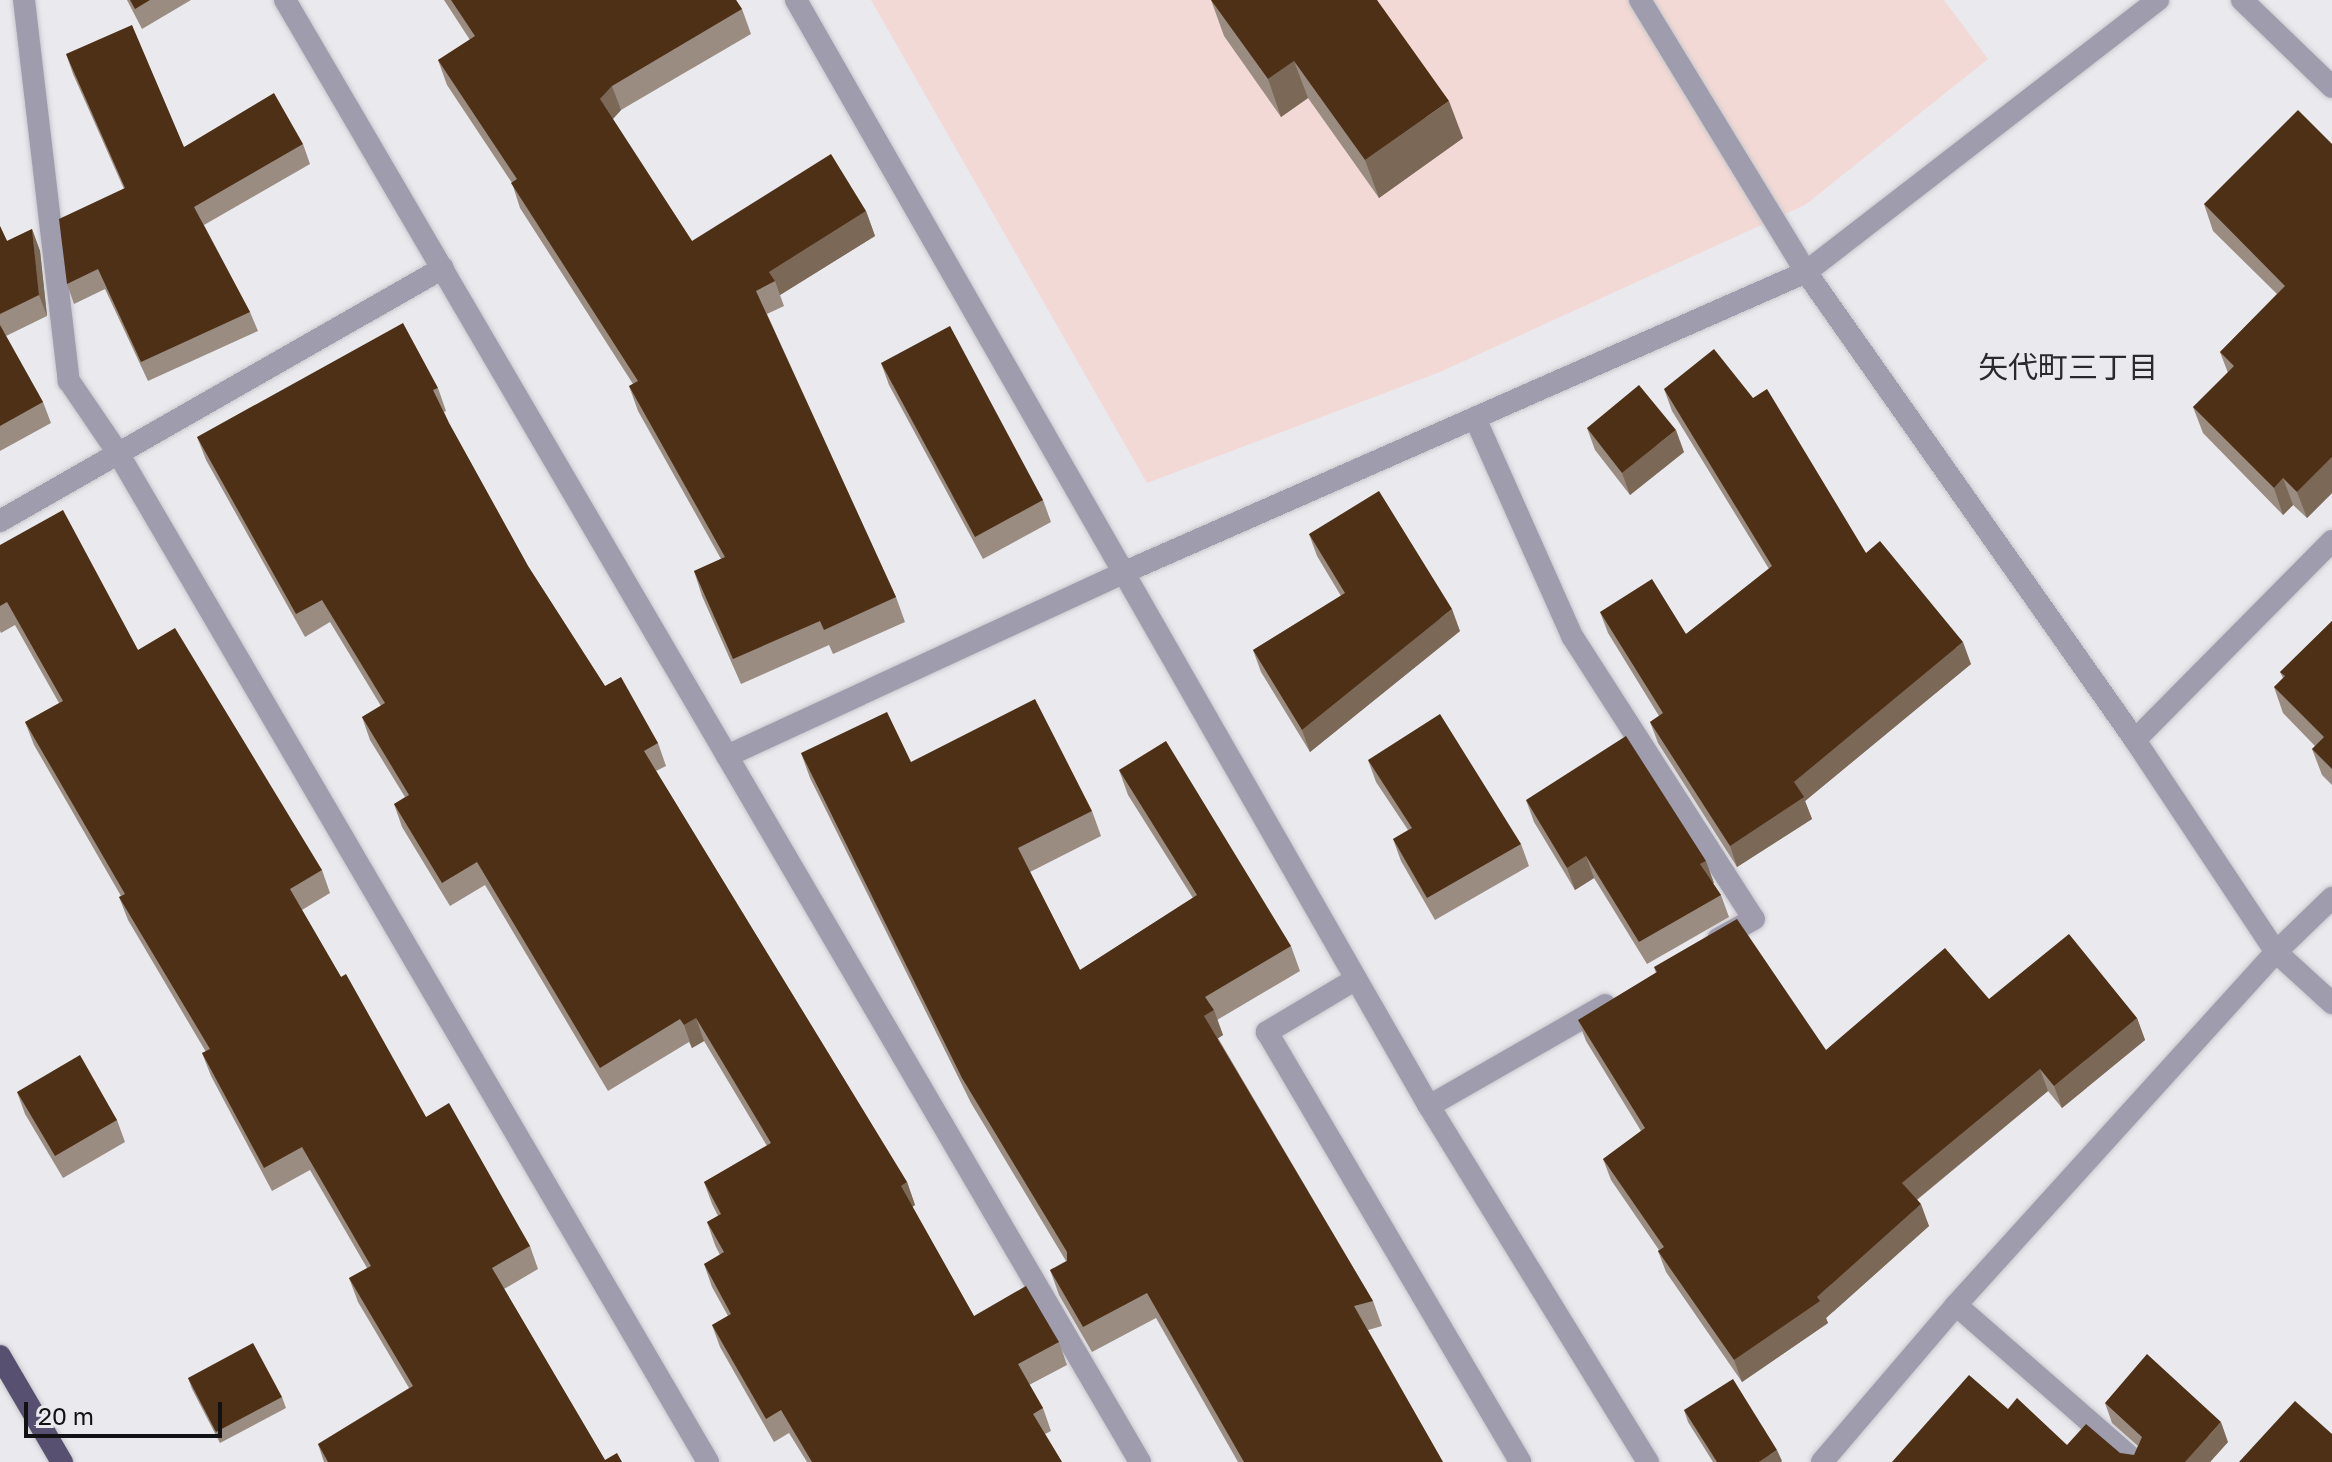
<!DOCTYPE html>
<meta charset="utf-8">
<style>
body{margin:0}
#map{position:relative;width:2332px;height:1462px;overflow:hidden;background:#e9e9ee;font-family:"Golos Text","Noto Sans JP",sans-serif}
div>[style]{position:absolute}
.education>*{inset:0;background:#f3d9d5}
.roads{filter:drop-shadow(0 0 2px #c7c7cb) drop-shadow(0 0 2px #c7c7cb)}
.service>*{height:22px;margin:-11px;padding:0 11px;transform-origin:11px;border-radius:11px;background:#9f9cae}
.minor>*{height:22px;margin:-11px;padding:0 11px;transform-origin:11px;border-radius:11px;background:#9f9cae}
.trunk>*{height:22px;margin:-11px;padding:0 11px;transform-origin:11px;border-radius:11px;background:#585071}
.wall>*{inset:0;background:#9b8c82}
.shaded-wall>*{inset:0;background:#7c6857}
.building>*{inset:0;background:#4d3016}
span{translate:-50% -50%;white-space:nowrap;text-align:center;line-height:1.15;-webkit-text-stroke:8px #e9e9ee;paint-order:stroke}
.neighbourhood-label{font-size:30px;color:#2a2a2e}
.scale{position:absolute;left:24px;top:1402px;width:198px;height:36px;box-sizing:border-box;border:4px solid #121214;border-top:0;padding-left:10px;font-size:24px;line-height:28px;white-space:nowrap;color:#121214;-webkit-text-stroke:6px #e9e9ee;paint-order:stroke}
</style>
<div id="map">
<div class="education">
<div style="clip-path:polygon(871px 0,1944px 0,1988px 59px,1805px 205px,1440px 372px,1147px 483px)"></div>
</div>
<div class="roads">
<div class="service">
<div style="left:1640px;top:0;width:319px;rotate:58.6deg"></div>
<div style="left:1475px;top:418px;width:239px;rotate:66deg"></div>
<div style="left:1572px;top:636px;width:336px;rotate:57.3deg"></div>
<div style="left:1754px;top:919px;width:41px;rotate:150.9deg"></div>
<div style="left:1356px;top:979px;width:104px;rotate:149.2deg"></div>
<div style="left:1267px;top:1032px;width:499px;rotate:59.5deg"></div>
<div style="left:1429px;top:1106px;width:203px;rotate:-29.8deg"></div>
<div style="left:1956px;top:1305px;width:239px;rotate:41.1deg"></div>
</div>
<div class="minor">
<div style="left:24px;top:0;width:384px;rotate:83.3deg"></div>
<div style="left:69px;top:381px;width:87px;rotate:55.8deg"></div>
<div style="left:118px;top:453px;width:1169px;rotate:59.68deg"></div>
<div style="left:285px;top:0;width:1694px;rotate:59.68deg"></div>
<div style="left:796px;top:0;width:1274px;rotate:60.22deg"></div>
<div style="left:1429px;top:1106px;width:418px;rotate:58.4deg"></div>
<div style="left:2242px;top:0;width:125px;rotate:44deg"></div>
<div style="left:1806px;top:272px;width:572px;rotate:54.89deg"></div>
<div style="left:2135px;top:740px;width:255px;rotate:56.4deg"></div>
<div style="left:2276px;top:952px;width:76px;rotate:42.3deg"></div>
<div style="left:0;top:521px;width:510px;rotate:-29.73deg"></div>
<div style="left:2135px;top:740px;width:280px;rotate:-45.3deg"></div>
<div style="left:727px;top:756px;width:438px;rotate:-24.8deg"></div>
<div style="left:1125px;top:572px;width:744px;rotate:-23.77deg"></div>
<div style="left:1806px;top:272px;width:445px;rotate:-37.7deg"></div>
<div style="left:1822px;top:1462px;width:206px;rotate:-49.5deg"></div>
<div style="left:1956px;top:1305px;width:476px;rotate:-47.8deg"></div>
<div style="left:2276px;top:952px;width:78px;rotate:-44deg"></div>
</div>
<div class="trunk">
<div style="left:0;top:1356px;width:123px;rotate:59.7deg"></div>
</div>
</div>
<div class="wall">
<div style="clip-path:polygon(127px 0,191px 0,142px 29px)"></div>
<div style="clip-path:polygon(444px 0,736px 0,742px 9px,751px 34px,621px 110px,613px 119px,692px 241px,866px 211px,875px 236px,780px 295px,784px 306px,767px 314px,896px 597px,905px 622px,833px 654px,829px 645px,741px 684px,702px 596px,694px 571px,721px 559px,638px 411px,629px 386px,633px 384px,520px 208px,512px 183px,447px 85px,438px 60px,470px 40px)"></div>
<div style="clip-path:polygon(1211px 0,1463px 138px,1379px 198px,1308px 98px,1281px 117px,1224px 36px)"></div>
<div style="clip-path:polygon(66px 54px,184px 147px,303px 144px,310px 164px,204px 225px,250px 312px,258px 331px,148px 381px,105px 289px,74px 304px,67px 284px,124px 189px,73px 74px)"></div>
<div style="clip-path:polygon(2332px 144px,2332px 493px,2307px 518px,2293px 505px,2283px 515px,2203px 433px,2193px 407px,2228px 373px,2220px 352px,2277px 294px,2213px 231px,2204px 204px)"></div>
<div style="clip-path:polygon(0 226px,7px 241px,32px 229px,40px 251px,47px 316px,6px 336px,43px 402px,51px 423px,0 451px)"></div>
<div style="clip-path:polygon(881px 363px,1043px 500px,1051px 522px,983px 559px,889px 385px)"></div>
<div style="clip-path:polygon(438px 388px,446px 411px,444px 412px,449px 423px,528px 566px,605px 686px,658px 743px,666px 766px,656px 771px,907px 1182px,915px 1205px,912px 1207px,974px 1316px,1059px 1342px,1067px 1365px,1029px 1385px,1043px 1408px,1051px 1431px,1045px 1434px,1062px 1462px,807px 1462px,789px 1433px,774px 1442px,720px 1347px,712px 1325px,728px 1316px,712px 1287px,704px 1264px,720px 1255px,715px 1245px,707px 1222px,718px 1216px,712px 1204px,704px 1182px,767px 1146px,704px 1041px,692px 1048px,689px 1042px,608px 1091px,485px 885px,450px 906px,402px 827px,394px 804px,405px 797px,370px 740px,362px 717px,381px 706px,330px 622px,305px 637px,206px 460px,197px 437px)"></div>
<div style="clip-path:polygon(1664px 389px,1866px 553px,1971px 664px,1805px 801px,1812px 819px,1737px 867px,1658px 743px,1650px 722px,1659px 716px,1608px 633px,1600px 612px,1686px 634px,1769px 569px,1672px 411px)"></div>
<div style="clip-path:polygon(1587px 428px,1684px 452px,1630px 495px,1595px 450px)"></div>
<div style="clip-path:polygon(1309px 534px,1460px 631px,1310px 752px,1261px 672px,1253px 650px,1341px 596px,1317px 556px)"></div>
<div style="clip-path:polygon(0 545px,138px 650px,322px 870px,330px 893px,302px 910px,341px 977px,426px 1117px,530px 1246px,538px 1269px,504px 1289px,605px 1460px,622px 1462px,324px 1462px,318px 1444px,409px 1388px,358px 1302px,349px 1278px,367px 1268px,310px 1170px,272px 1191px,211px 1076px,202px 1053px,206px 1052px,128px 920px,119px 897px,121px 896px,34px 745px,25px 722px,59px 703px,15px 625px,1px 633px,0 631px)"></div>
<div style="clip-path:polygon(2332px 621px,2332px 785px,2322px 775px,2312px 749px,2315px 746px,2283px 713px,2274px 687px,2283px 678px,2280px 672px)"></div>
<div style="clip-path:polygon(801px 753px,911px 762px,1092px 811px,1101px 836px,1030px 872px,1080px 970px,1193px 898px,1128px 795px,1119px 770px,1291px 946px,1300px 971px,1217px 1020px,1223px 1035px,1218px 1038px,1373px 1301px,1382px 1326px,1368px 1330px,1443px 1462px,1238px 1462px,1156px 1318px,1092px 1352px,1059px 1295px,1050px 1270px,1066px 1261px,971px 1103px,810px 778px)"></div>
<div style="clip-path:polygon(1368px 760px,1521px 844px,1529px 866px,1435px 920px,1401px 861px,1393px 839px,1408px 830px,1376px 782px)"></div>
<div style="clip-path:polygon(1526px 800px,1706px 861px,1713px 883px,1721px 895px,1729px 917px,1647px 964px,1594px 878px,1575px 890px,1534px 822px)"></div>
<div style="clip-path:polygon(1654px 967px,1826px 1050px,1989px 999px,2137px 1018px,2145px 1040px,2062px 1108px,2048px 1091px,1917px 1200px,1929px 1226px,1826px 1318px,1828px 1323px,1742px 1382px,1666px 1272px,1658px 1251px,1659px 1250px,1611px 1180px,1603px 1159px,1641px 1131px,1586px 1041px,1578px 1020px,1656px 973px)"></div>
<div style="clip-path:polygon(17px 1092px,117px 1120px,125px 1142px,63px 1178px,25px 1114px)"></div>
<div style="clip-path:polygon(188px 1378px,282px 1397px,286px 1408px,220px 1443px,192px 1389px)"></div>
<div style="clip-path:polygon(2105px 1403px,2228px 1442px,2210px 1462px,1892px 1462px,2008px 1409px,2067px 1445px,2134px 1455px,2138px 1446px,2112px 1423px)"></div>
<div style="clip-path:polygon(1684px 1410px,1782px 1461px,1713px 1462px,1688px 1422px)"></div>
</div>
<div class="shaded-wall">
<div style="clip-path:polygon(1294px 61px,1308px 98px,1281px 117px,1268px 79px)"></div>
<div style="clip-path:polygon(612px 86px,621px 110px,609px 123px,600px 99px)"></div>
<div style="clip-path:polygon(1449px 101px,1463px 138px,1379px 198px,1365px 160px)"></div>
<div style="clip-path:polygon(866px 211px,875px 236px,780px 295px,775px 281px,769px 272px)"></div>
<div style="clip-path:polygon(32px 229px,40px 251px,47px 316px,39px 295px)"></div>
<div style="clip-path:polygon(1676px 430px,1684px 452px,1630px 495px,1622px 473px)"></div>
<div style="clip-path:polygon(2332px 457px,2332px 493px,2307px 518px,2297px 492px)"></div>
<div style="clip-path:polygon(2283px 478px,2293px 505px,2283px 515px,2274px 488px)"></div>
<div style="clip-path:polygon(1452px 609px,1460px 631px,1310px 752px,1302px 730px)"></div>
<div style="clip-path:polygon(1963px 642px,1971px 664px,1805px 801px,1812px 819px,1737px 867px,1730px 846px,1794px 782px)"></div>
<div style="clip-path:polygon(1586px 856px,1594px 878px,1575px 890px,1567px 868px)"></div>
<div style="clip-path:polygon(1706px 861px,1714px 883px,1708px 886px,1700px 864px)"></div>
<div style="clip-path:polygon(1214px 1010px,1223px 1035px,1214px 1041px,1204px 1016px)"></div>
<div style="clip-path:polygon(696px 1018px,704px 1041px,692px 1048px,684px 1025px)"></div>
<div style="clip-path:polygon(2137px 1018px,2145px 1040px,2062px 1108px,2054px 1086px)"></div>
<div style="clip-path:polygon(2040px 1069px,2048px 1091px,1910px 1205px,1902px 1183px)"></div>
<div style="clip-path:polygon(907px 1182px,915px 1205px,909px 1209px,901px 1186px)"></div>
<div style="clip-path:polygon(1921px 1204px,1929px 1226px,1826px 1318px,1828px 1323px,1742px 1382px,1734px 1360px,1817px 1297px)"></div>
<div style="clip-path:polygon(2221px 1422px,2228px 1442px,2210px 1462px,2185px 1462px)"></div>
<div style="clip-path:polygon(1777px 1450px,1782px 1461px,1781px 1462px,1759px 1462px)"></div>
</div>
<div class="building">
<div style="clip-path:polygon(130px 0,150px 0,135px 9px)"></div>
<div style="clip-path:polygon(451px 0,736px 0,742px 9px,612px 86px,600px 99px,692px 241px,831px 154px,866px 211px,769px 272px,775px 281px,756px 291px,896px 597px,824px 630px,820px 621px,733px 659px,694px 571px,725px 557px,629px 386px,638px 381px,511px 183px,517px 179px,438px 60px,475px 36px)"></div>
<div style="clip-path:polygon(1211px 0,1377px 0,1449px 101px,1365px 160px,1294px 61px,1268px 79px)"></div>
<div style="clip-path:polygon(132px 25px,184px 147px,274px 93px,303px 144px,194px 207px,250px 312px,141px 362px,98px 269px,67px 284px,59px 219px,125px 188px,66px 54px)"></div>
<div style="clip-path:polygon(2298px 110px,2332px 144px,2332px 457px,2297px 492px,2283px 478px,2274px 488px,2193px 407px,2234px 366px,2220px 352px,2285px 286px,2204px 204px)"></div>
<div style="clip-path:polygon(0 226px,7px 241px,32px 229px,39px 295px,0 314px)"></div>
<div style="clip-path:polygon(403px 323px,438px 388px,433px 390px,449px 423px,528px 566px,605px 686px,621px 677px,658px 743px,644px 751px,907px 1182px,901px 1186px,974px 1316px,1026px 1286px,1059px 1342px,1018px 1364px,1043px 1408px,1033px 1414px,1062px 1462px,812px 1462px,781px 1410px,766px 1419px,712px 1325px,731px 1314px,704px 1264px,724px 1252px,707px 1222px,721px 1214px,704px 1182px,771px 1143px,696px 1018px,684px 1025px,680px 1019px,600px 1068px,477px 862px,442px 883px,394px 804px,409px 795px,362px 717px,385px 703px,322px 600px,296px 614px,197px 437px)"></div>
<div style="clip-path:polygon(0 325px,43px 402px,0 426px)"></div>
<div style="clip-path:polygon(950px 326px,1043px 500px,975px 537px,881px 363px)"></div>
<div style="clip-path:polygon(1714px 349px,1753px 398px,1767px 389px,1866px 553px,1880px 541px,1963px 642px,1794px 782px,1804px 797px,1730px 846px,1650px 722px,1663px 713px,1600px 612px,1652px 579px,1686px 634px,1772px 566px,1664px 389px)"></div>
<div style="clip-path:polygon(1639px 385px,1676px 430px,1622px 473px,1587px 428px)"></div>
<div style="clip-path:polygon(1379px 491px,1452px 609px,1302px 730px,1253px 650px,1345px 593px,1309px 534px)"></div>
<div style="clip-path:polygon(63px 510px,138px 650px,175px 628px,322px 870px,290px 889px,341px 977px,346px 974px,426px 1117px,449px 1103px,530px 1246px,492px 1268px,605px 1460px,617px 1453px,622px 1462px,328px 1462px,318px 1444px,413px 1386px,349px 1278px,371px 1266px,302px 1147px,264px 1168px,202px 1053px,210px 1049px,119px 897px,125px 894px,25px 722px,63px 701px,7px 602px,0 606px,0 545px)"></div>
<div style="clip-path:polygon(2332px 621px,2332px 769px,2312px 749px,2324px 737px,2274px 687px,2285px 676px,2280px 672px)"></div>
<div style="clip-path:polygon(1035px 699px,1092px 811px,1018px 848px,1080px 970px,1197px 895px,1119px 770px,1166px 741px,1291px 946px,1205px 997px,1214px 1010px,1204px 1016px,1373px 1301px,1354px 1306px,1443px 1462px,1244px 1462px,1147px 1293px,1083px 1327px,1050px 1270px,1067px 1261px,1067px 1252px,962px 1078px,801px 753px,887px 712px,911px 762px)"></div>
<div style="clip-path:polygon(1440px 714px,1521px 844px,1427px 898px,1393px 839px,1412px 828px,1368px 760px)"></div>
<div style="clip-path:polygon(1626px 736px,1706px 861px,1700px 864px,1721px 895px,1639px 942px,1586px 856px,1567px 868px,1526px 800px)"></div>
<div style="clip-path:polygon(1737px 919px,1826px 1050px,1945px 948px,1989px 999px,2069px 934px,2137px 1018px,2054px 1086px,2040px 1069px,1902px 1183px,1921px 1204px,1817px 1297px,1820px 1301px,1734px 1360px,1658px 1251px,1664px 1247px,1603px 1159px,1645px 1128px,1578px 1020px,1657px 972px,1654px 967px)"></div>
<div style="clip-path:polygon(80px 1055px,117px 1120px,55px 1156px,17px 1092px)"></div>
<div style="clip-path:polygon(253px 1343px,282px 1397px,216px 1432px,188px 1378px)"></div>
<div style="clip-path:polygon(2147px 1354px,2221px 1422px,2185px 1462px,1892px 1462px,1969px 1375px,2008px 1409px,2017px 1398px,2067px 1445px,2086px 1424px,2120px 1453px,2134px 1455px,2142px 1437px,2105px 1403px)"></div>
<div style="clip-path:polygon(1733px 1379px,1777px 1450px,1759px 1462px,1717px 1462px,1684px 1410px)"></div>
<div style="clip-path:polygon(2295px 1401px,2332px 1434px,2332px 1462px,2239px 1462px)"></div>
</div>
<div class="neighbourhood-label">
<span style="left:2068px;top:367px">矢代町三丁目</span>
</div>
<div class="scale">20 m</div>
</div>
